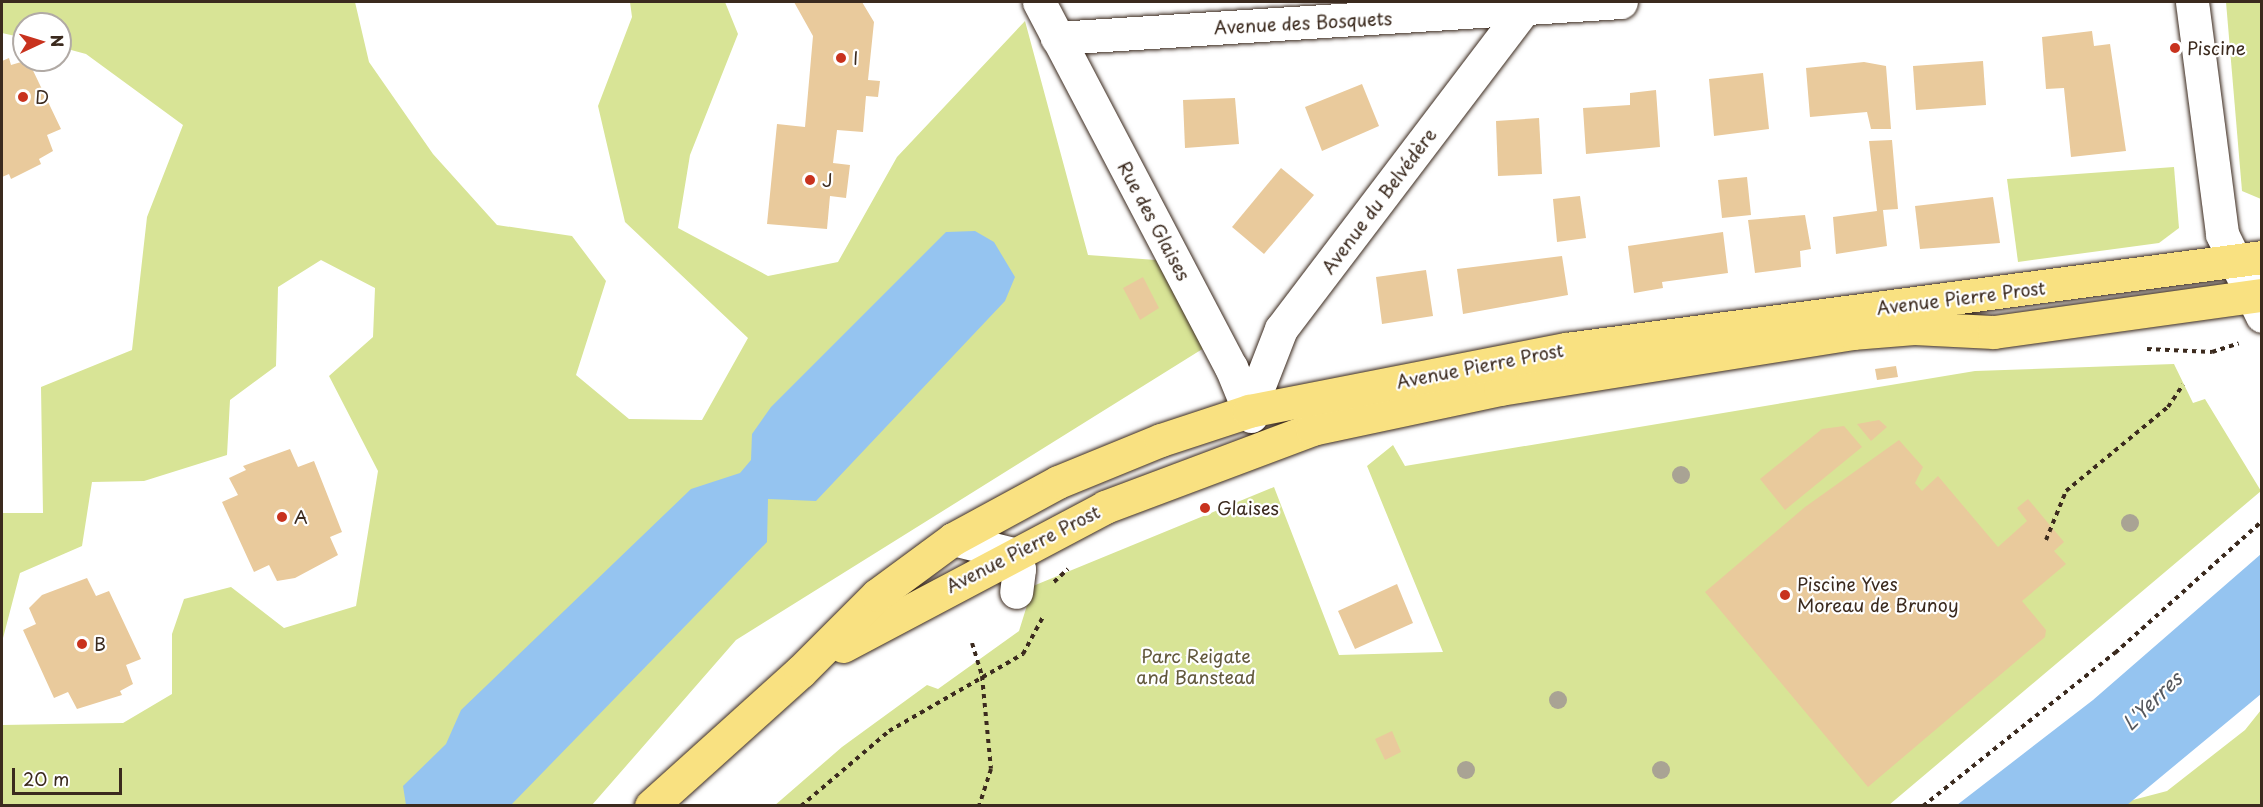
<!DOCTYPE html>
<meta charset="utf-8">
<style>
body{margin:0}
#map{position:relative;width:2263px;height:807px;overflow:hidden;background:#fff;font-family:"Playpen Sans",sans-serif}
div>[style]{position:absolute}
.green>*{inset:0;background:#d8e496}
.water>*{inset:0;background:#95c4f0}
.building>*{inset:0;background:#e9ca9c}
.path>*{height:4px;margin-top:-2px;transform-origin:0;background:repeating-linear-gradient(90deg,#3b2a1e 0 4.5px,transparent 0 9px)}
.roads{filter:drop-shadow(0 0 2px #3b2a1e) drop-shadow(0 0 2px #3b2a1e)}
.minor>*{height:33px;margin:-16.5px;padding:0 16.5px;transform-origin:16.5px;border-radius:16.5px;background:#fff}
.major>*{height:33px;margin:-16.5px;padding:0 16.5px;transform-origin:16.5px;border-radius:16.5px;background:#f9e181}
.trees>*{width:18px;height:18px;margin:-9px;border-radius:50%;background:#a9a394}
.dots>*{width:16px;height:16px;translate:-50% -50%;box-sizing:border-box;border:3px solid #fff;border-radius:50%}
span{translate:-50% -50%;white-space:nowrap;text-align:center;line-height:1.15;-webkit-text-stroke:4.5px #fff;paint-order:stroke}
.street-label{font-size:18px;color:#3b2a1e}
.poi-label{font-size:18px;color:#3b2a1e}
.left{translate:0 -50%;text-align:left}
.park-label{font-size:18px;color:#62583c}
.water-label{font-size:20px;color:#56585d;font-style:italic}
.frame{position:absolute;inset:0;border:3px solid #3b2a1e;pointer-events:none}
.north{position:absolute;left:12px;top:12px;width:60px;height:60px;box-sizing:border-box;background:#fff;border:2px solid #b1aaa5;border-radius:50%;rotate:86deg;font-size:16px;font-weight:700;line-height:24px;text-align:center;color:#3b2a1e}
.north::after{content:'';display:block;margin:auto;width:21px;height:27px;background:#c8321e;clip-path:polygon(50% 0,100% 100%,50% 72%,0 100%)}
.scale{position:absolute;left:12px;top:768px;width:110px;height:27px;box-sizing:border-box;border:3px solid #3b2a1e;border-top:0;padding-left:8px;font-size:18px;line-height:21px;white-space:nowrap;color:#3b2a1e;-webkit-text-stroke:4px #fff;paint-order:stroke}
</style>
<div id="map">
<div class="green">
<div style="clip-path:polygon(2px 2px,355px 2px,369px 62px,433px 154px,497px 225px,572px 236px,606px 281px,576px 375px,629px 419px,702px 420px,748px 338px,625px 222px,598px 106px,632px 17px,630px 2px,725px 2px,738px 34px,690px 155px,678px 228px,768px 276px,838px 262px,897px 157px,1025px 21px,1088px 255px,1156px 260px,1204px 348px,736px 640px,592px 805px,2px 805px,2px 725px,123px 723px,172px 694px,172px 634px,184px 599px,231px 587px,284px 628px,356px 606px,378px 471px,329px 376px,373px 337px,375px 288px,321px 260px,278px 287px,276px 366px,230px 400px,227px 455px,144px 481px,92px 482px,82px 546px,20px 573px,2px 642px,2px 513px,43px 513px,41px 387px,132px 350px,147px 217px,183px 125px,86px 54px,60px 47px,60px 24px,24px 24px,24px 38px,2px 33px)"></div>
<div style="clip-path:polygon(2226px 2px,2261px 2px,2261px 199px,2242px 191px)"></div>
<div style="clip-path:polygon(2174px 167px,2179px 228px,2159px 243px,2018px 262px,2007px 179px)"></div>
<div style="clip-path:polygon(2174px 364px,2193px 403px,2205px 399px,2261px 491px,1889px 805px,774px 806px,842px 747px,927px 685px,938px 689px,1019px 631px,1033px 586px,1274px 487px,1339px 655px,1443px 652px,1367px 466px,1393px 445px,1405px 466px,1975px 371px)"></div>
<div style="clip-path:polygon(2261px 710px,2261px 805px,2110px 806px,2167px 791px,2245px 730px)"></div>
</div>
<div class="water">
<div style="clip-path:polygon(975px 231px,994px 242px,1015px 277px,1005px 301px,816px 501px,768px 499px,767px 542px,511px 805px,406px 805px,403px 786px,446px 744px,461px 710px,691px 489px,740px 473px,751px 460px,752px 434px,771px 407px,946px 232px)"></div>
<div style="clip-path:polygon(2261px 554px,2261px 694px,2127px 805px,1957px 805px,2093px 700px)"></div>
</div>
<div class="building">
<div style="clip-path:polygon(794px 2px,862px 2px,874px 22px,868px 80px,880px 81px,878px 97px,866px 96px,863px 132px,837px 130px,833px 163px,850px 165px,846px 198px,830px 196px,827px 229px,767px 224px,777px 124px,805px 127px,813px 36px)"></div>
<div style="clip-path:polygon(2092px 31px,2094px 46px,2110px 44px,2126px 151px,2071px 157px,2064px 88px,2046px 89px,2042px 37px)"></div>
<div style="clip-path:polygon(9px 58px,11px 65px,28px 60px,61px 129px,47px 135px,53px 151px,39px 159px,41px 164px,11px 179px,9px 174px,2px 177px,2px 61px)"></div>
<div style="clip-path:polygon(1983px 61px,1986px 105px,1916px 110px,1913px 66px)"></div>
<div style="clip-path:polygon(1864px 62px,1886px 66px,1891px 129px,1871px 129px,1867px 112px,1810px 117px,1806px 68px)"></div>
<div style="clip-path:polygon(1763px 73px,1769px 129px,1714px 136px,1709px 79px)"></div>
<div style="clip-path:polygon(1362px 84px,1379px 126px,1322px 151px,1305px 107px)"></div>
<div style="clip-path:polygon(1656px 90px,1660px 147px,1586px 154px,1583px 108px,1630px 105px,1630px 93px)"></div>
<div style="clip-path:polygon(1235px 98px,1239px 144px,1185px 148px,1183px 100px)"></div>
<div style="clip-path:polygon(1539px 118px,1542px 174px,1498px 176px,1496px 121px)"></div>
<div style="clip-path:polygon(1892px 140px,1898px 209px,1883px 210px,1887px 246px,1836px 254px,1833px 217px,1877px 211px,1869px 141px)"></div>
<div style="clip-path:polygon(1281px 168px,1314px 195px,1264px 254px,1232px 227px)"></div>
<div style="clip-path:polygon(1747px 177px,1751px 215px,1722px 218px,1718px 180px)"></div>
<div style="clip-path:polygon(1580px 196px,1586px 238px,1557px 242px,1553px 199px)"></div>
<div style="clip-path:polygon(1993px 197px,2000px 243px,1920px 249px,1915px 206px)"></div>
<div style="clip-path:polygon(1805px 215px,1811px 249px,1800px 251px,1801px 267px,1755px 273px,1748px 220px)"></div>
<div style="clip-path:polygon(1723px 232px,1728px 273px,1662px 282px,1663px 288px,1634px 293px,1628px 246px)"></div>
<div style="clip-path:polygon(1562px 256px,1568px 295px,1463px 314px,1457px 269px)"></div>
<div style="clip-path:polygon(1426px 270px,1433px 316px,1382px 324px,1376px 277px)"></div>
<div style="clip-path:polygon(1143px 277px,1159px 308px,1140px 320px,1123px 288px)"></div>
<div style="clip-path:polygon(1896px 366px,1898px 377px,1877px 380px,1875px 369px)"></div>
<div style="clip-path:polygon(1879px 420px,1887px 427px,1871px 441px,1857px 424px)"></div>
<div style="clip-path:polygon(1844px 426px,1862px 447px,1785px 510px,1760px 479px,1822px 429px)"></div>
<div style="clip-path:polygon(1899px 440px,1923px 467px,1915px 483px,1922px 491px,1938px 476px,1998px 547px,2027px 521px,2017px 508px,2028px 499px,2064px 542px,2054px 551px,2066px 564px,2022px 601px,2046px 630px,2045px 637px,1868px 787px,1705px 592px,1805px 507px)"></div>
<div style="clip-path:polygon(290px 449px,298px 467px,314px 461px,342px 532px,330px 537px,338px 555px,295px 578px,277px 581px,269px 565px,254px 572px,222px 502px,238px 495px,229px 478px,246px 470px,243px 466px)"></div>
<div style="clip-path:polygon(87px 578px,96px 596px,109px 591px,141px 659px,126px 665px,133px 684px,120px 691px,122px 695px,77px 709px,68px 692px,54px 698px,23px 630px,36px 624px,29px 608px,42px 595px)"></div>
<div style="clip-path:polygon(1397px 584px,1413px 623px,1355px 649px,1338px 611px)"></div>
<div style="clip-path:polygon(1392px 731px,1401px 752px,1385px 760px,1375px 739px)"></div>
</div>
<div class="path">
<div style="left:2147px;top:349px;width:65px;rotate:2.6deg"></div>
<div style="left:2212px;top:352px;width:28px;rotate:-18deg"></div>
<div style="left:2046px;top:540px;width:53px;rotate:-67.8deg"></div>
<div style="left:2066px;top:491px;width:132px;rotate:-39.5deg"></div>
<div style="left:2168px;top:407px;width:27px;rotate:-56deg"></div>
<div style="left:1054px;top:582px;width:19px;rotate:-43deg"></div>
<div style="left:972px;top:643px;width:34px;rotate:73deg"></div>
<div style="left:982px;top:676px;width:93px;rotate:84.5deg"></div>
<div style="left:991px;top:769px;width:39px;rotate:108deg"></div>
<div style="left:801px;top:806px;width:116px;rotate:-40.4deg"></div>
<div style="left:889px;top:731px;width:155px;rotate:-29.9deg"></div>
<div style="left:1023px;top:654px;width:44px;rotate:-61.7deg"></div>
<div style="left:1923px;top:806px;width:246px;rotate:-38.6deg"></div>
<div style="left:2115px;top:653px;width:198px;rotate:-41.9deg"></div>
</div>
<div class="roads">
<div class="minor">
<div style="left:1039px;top:2px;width:412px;rotate:62.3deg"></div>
<div style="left:1231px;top:367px;width:53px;rotate:67.8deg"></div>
<div style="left:2192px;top:2px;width:234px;rotate:82.6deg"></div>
<div style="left:2222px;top:234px;width:91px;rotate:64deg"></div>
<div style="left:1057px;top:38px;width:565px;rotate:-3.65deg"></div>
<div style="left:1249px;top:411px;width:88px;rotate:-68.7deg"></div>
<div style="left:1281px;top:329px;width:410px;rotate:-52.8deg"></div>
<div style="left:953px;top:539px;width:62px;rotate:14deg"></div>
<div style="left:1013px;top:554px;width:16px;rotate:68deg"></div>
<div style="left:1019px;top:569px;width:23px;rotate:97deg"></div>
</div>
<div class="major">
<div style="left:843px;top:646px;width:297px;rotate:-27.9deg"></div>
<div style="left:1105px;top:507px;width:221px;rotate:-20.6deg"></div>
<div style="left:1312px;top:429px;width:192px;rotate:-12deg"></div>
<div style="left:1500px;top:389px;width:356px;rotate:-9deg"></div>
<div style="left:1852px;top:333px;width:62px;rotate:-4.6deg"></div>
<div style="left:1914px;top:328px;width:80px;rotate:2.9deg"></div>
<div style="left:1994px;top:332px;width:271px;rotate:-7.9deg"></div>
<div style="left:651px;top:806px;width:200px;rotate:-42deg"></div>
<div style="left:800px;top:672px;width:109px;rotate:-45deg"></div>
<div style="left:877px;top:595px;width:94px;rotate:-36.4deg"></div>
<div style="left:953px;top:539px;width:119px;rotate:-28.5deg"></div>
<div style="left:1058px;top:482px;width:111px;rotate:-22.2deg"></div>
<div style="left:1161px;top:440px;width:93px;rotate:-18.2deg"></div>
<div style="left:1249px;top:411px;width:323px;rotate:-11.1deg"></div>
<div style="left:1566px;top:349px;width:702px;rotate:-7.53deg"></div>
</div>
</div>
<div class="trees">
<div style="left:1681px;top:475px"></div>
<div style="left:2130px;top:523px"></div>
<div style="left:1558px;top:700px"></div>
<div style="left:1466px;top:770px"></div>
<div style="left:1661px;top:770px"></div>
</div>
<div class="dots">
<div style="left:2175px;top:48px;background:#c8321e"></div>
<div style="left:841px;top:58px;background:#c8321e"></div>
<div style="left:23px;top:97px;background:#c8321e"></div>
<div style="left:810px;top:180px;background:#c8321e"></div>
<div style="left:1205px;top:508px;background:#c8321e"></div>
<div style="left:282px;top:517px;background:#c8321e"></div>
<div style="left:1785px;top:595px;background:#c8321e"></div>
<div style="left:82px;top:644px;background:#c8321e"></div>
</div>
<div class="street-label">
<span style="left:1303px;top:23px;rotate:-3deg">Avenue des Bosquets</span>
<span style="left:1379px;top:201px;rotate:-53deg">Avenue du Belvédère</span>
<span style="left:1154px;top:221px;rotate:62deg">Rue des Glaises</span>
<span style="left:1961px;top:298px;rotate:-7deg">Avenue Pierre Prost</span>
<span style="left:1480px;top:366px;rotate:-11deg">Avenue Pierre Prost</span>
<span style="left:1023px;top:549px;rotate:-27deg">Avenue Pierre Prost</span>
</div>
<div class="poi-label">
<span class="left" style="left:2187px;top:48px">Piscine</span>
<span class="left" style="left:853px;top:58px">I</span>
<span class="left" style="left:35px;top:97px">D</span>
<span class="left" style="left:822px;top:180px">J</span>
<span class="left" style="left:1217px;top:508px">Glaises</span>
<span class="left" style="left:294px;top:517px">A</span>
<span class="left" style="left:1797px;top:595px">Piscine Yves<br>Moreau de Brunoy</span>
<span class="left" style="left:94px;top:644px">B</span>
</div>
<div class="park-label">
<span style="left:1196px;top:667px">Parc Reigate<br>and Banstead</span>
</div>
<div class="water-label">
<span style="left:2152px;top:701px;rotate:-44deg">L'Yerres</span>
</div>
<div class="frame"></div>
<div class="north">N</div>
<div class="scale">20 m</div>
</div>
